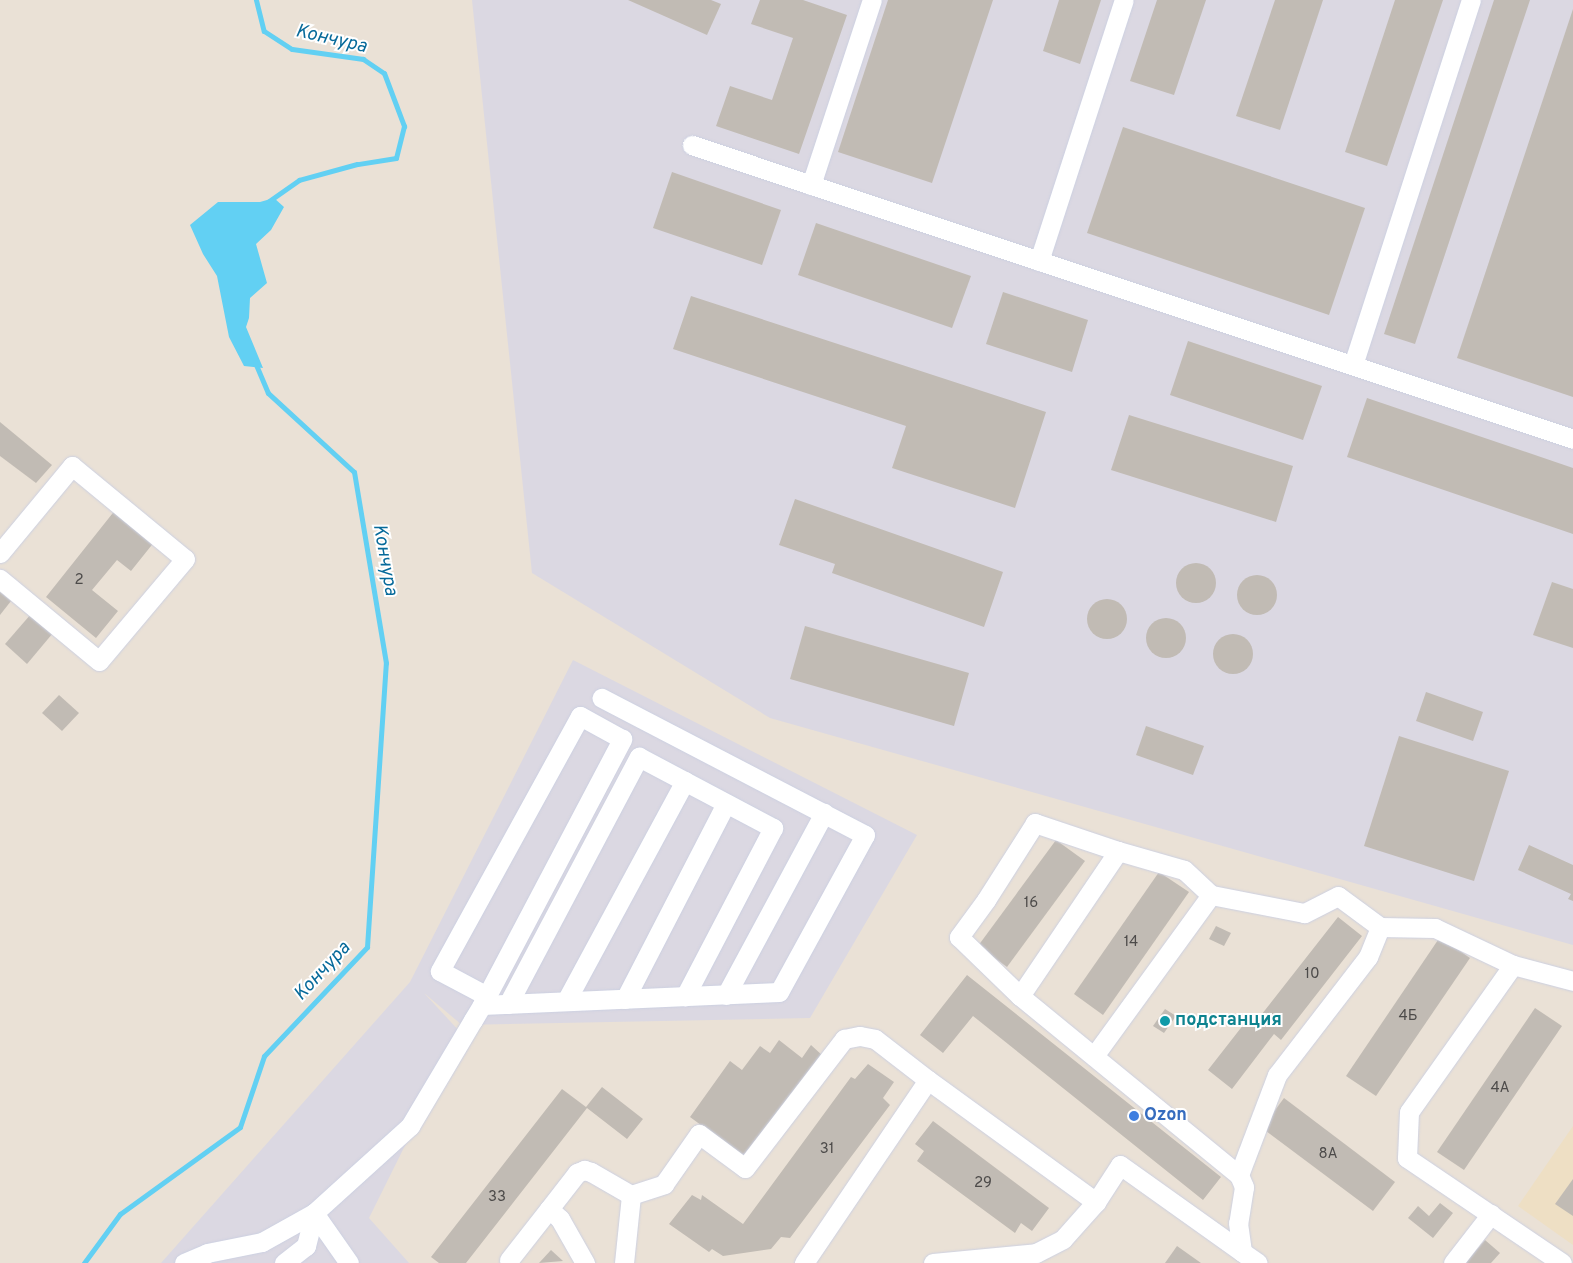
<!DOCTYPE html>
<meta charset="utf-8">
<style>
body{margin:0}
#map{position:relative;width:1573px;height:1263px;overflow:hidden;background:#eae1d6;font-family:Overpass,sans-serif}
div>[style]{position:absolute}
.industrial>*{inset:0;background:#dbd8e2}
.education>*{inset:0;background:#eedfc4}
.water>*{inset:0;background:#62d0f3}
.stream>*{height:5px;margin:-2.5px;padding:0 2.5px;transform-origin:2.5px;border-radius:2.5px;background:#62d0f3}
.building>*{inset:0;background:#c1bbb4}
.round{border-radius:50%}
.roads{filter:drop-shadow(0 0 1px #ccd0e1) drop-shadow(0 0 1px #ccd0e1)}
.minor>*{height:19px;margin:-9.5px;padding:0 9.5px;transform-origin:9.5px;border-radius:9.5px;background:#fff}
.dots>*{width:14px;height:14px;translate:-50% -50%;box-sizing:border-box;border:2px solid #fff;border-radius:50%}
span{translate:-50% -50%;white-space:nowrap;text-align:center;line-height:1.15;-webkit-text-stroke:4px #fff;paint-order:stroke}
.number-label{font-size:15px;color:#4d4b4a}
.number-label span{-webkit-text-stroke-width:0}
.culture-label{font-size:18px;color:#0d838f;font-weight:700}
.left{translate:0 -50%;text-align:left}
.shop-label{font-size:18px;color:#366cbe;font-weight:700}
.water-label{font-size:19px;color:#076a9a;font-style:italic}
</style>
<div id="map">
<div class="industrial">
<div style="clip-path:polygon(472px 0,1573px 0,1573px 945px,770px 718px,532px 573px)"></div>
<div style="clip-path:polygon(573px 660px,917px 835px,810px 1018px,462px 1025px,424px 993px,461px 1033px,369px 1218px,409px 1263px,161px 1263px,410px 982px)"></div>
</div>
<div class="education">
<div style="clip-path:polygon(1573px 1126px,1573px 1245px,1518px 1206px)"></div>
</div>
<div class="water">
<div style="clip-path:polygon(274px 198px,284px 207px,271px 230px,256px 244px,267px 283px,250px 298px,249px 318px,246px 327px,263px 368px,244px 366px,229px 337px,217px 276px,203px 254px,190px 225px,218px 202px,260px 202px)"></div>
</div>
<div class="stream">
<div style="left:256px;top:0;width:32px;rotate:76deg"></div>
<div style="left:264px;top:31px;width:33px;rotate:33deg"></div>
<div style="left:292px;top:49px;width:72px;rotate:8deg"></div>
<div style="left:363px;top:59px;width:25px;rotate:34deg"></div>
<div style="left:384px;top:73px;width:57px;rotate:69.3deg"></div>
<div style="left:404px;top:126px;width:33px;rotate:104deg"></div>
<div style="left:396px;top:158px;width:39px;rotate:171deg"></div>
<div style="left:357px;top:164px;width:60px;rotate:164.6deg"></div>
<div style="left:299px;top:180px;width:37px;rotate:145deg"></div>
<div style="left:84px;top:1263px;width:61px;rotate:-53.7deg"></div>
<div style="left:120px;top:1214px;width:148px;rotate:-35.9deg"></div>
<div style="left:240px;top:1127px;width:75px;rotate:-71.3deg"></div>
<div style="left:264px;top:1056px;width:150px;rotate:-46.6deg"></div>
<div style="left:367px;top:947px;width:285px;rotate:-86.2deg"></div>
<div style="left:386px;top:663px;width:194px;rotate:-99.5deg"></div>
<div style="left:354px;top:472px;width:117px;rotate:-137.4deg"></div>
<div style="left:268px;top:393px;width:33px;rotate:-113deg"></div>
</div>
<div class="building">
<div style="clip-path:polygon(628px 0,711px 0,721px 4px,707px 35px)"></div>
<div style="clip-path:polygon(760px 0,803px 0,847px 15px,799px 154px,716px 126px,730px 86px,772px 100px,793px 38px,751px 24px)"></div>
<div style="clip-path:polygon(888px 0,993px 0,932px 183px,838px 152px)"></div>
<div style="clip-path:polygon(1059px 0,1101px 0,1080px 64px,1043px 51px)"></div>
<div style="clip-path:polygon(1157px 0,1206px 0,1174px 95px,1130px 81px)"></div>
<div style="clip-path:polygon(1275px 0,1323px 0,1280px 130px,1236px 116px)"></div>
<div style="clip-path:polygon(1395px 0,1443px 0,1387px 166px,1345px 152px)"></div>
<div style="clip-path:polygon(1494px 0,1530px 0,1415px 344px,1384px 334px)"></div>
<div style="clip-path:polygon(1573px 9px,1573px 397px,1457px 358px)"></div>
<div style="clip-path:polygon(1123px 127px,1365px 208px,1329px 315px,1087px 233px)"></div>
<div style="clip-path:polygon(672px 172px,781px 210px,762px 265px,653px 228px)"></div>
<div style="clip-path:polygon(816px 223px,971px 276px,952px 328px,798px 275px)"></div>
<div style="clip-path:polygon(1003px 292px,1088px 320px,1072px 372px,986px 344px)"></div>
<div style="clip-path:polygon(691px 296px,1046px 412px,1015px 508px,892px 468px,906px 426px,673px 349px)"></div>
<div style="clip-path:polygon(1188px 341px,1322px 386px,1303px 440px,1170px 395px)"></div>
<div style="clip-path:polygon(1367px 398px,1573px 468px,1573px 534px,1347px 457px)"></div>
<div style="clip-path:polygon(1129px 415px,1293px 466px,1276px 522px,1111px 470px)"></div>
<div style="clip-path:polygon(0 422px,52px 465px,36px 483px,0 456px)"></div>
<div style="clip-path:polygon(795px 499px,1003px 572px,984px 627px,832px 573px,835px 564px,779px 545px)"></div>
<div style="clip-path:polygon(116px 509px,155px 541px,131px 571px,117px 560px,92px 590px,118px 611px,96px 638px,46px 597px)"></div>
<div class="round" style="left:1176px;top:563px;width:40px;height:40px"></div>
<div class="round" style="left:1237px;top:575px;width:40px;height:40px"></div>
<div style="clip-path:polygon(1552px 582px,1573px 589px,1573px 648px,1533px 635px)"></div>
<div style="clip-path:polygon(0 592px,11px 601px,0 615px)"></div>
<div class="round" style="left:1087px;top:599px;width:40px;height:40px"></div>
<div style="clip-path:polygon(31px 614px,53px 633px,27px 664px,5px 644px)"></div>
<div class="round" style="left:1146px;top:618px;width:40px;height:40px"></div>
<div style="clip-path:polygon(805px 626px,969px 673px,954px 726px,790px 679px)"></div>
<div class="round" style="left:1213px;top:634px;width:40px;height:40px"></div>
<div style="clip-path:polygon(1426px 692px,1483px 712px,1473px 741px,1416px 721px)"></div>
<div style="clip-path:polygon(59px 695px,79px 713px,62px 731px,42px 713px)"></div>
<div style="clip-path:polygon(1146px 726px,1204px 746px,1193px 775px,1136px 755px)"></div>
<div style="clip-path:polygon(1399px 736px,1509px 771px,1474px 881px,1364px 846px)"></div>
<div style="clip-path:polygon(1056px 840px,1085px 861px,1007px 967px,978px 946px)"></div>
<div style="clip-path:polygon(1529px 845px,1573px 865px,1573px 901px,1568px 899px,1571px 894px,1518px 870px)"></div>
<div style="clip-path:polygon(1159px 872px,1189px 892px,1103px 1015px,1074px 994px)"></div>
<div style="clip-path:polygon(1338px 917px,1362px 936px,1281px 1040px,1274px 1034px,1232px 1089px,1208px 1070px,1251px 1015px,1258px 1019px)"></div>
<div style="clip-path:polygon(1216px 926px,1231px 933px,1224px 946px,1209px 939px)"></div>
<div style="clip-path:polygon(1440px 937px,1470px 958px,1376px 1096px,1346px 1076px)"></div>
<div style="clip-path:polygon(967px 975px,1221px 1177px,1203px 1200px,973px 1016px,943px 1053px,920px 1035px)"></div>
<div style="clip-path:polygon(1535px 1008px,1562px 1026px,1464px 1170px,1437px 1152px)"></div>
<div style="clip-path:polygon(1165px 1009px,1176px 1016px,1164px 1033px,1153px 1026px)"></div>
<div style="clip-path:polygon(779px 1040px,802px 1058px,811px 1045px,823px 1056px,743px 1156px,690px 1117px,730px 1061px,742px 1070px,760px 1046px,770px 1053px)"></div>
<div style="clip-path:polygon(868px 1064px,894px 1082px,883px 1098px,890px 1105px,790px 1238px,781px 1237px,771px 1249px,723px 1256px,712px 1249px,709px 1252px,669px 1224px,692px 1195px,701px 1200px,702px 1195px,743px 1224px,851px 1077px,855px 1079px)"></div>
<div style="clip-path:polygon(602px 1087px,643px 1119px,627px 1139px,587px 1108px,466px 1263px,439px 1263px,431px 1257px,562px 1089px,586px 1107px)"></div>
<div style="clip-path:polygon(1284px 1098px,1395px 1182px,1373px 1211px,1262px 1128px)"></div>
<div style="clip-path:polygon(933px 1121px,1049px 1208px,1032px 1231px,1021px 1223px,1015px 1233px,917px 1161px,924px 1151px,915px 1144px)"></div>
<div style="clip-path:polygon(1573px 1179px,1573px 1216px,1555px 1204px)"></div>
<div style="clip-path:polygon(1440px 1203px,1453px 1213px,1433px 1238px,1408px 1218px,1418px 1206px,1429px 1216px)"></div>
<div style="clip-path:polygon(1485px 1240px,1500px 1253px,1491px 1263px,1465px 1263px)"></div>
<div style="clip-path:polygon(1177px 1246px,1201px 1263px,1165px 1263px)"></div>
<div style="clip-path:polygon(551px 1250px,563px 1261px,539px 1263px)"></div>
</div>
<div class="roads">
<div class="minor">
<div style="left:692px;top:145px;width:929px;rotate:18.45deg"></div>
<div style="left:811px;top:185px;width:195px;rotate:-71.8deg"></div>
<div style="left:1039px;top:261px;width:274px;rotate:-72deg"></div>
<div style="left:1353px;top:365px;width:384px;rotate:-72.1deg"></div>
<div style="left:0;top:553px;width:113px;rotate:-50.4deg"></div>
<div style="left:72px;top:466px;width:146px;rotate:39.5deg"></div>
<div style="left:185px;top:559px;width:133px;rotate:130.1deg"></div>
<div style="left:99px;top:661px;width:129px;rotate:-140.4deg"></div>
<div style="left:1380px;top:927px;width:55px;rotate:1deg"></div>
<div style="left:1435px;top:928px;width:86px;rotate:25.4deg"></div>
<div style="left:1513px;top:965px;width:62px;rotate:14.9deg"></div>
<div style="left:1513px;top:965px;width:180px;rotate:125.3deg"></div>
<div style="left:1409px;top:1112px;width:46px;rotate:92.5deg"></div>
<div style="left:1407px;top:1158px;width:187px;rotate:34.1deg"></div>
<div style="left:726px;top:995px;width:207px;rotate:-61.7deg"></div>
<div style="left:1020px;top:996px;width:175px;rotate:-55.9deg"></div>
<div style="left:625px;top:999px;width:220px;rotate:-62.7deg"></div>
<div style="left:566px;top:1001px;width:250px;rotate:-61.6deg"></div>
<div style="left:508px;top:1004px;width:280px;rotate:-62.1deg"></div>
<div style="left:639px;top:757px;width:152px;rotate:27.9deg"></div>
<div style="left:773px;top:828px;width:190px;rotate:117.6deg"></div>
<div style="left:482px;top:1005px;width:297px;rotate:-2.5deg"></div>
<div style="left:779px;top:992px;width:179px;rotate:-61.3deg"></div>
<div style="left:865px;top:835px;width:297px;rotate:-152.5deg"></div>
<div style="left:1094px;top:1056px;width:199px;rotate:-54deg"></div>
<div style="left:1239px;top:1175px;width:107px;rotate:-69.2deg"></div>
<div style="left:1277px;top:1075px;width:149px;rotate:-52.4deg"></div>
<div style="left:1368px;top:957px;width:32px;rotate:-68deg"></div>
<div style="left:1380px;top:927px;width:52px;rotate:-143.6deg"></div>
<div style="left:1338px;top:896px;width:38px;rotate:153deg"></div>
<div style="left:1304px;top:913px;width:95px;rotate:-169deg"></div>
<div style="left:1211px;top:895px;width:37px;rotate:-137deg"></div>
<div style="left:1184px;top:870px;width:69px;rotate:-163.9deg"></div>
<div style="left:1118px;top:851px;width:88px;rotate:-161.4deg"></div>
<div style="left:1035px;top:823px;width:91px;rotate:122.5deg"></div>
<div style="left:986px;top:900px;width:46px;rotate:126.1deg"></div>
<div style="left:959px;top:937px;width:85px;rotate:44deg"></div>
<div style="left:1020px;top:996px;width:283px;rotate:39.3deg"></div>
<div style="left:1239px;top:1175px;width:13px;rotate:67deg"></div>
<div style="left:1244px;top:1187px;width:36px;rotate:99deg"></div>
<div style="left:1238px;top:1223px;width:29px;rotate:82deg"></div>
<div style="left:1242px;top:1252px;width:19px;rotate:35deg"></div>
<div style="left:549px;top:1209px;width:46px;rotate:-52.1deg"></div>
<div style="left:577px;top:1173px;width:8px;rotate:-23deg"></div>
<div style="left:584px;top:1170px;width:7px;rotate:16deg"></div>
<div style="left:591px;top:1172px;width:46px;rotate:29.9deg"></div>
<div style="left:314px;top:1213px;width:61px;rotate:55deg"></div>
<div style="left:509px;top:1260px;width:65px;rotate:-51.9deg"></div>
<div style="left:549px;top:1209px;width:15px;rotate:42deg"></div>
<div style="left:560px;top:1219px;width:51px;rotate:60.4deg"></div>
<div style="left:184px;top:1263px;width:25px;rotate:-23deg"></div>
<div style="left:207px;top:1253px;width:56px;rotate:-11.3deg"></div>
<div style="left:262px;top:1242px;width:60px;rotate:-29.1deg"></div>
<div style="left:314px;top:1213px;width:130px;rotate:-42.2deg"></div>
<div style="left:410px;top:1126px;width:123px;rotate:-59.3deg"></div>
<div style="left:473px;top:1020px;width:17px;rotate:-59deg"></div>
<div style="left:482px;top:1005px;width:301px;rotate:-62.2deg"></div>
<div style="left:622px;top:739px;width:48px;rotate:-151.3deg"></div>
<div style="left:580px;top:716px;width:291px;rotate:118.8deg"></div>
<div style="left:440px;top:971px;width:53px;rotate:28deg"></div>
<div style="left:284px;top:1263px;width:28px;rotate:-38deg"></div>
<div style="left:306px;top:1246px;width:34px;rotate:-76deg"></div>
<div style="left:624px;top:1263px;width:68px;rotate:-84.1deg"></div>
<div style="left:631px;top:1195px;width:35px;rotate:-18deg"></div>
<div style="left:664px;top:1184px;width:61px;rotate:-55deg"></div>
<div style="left:699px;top:1134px;width:57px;rotate:36.5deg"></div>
<div style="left:745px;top:1168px;width:163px;rotate:-52.5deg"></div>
<div style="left:844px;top:1039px;width:16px;rotate:-11deg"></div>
<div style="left:860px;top:1036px;width:15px;rotate:11deg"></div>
<div style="left:875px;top:1039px;width:67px;rotate:37.7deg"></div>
<div style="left:804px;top:1263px;width:221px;rotate:-55.9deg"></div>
<div style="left:928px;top:1080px;width:208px;rotate:36deg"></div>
<div style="left:1096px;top:1202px;width:44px;rotate:-57deg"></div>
<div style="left:1120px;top:1165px;width:150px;rotate:35.5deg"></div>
<div style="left:933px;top:1263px;width:103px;rotate:-5.5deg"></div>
<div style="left:1036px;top:1253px;width:30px;rotate:-27deg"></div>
<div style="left:1063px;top:1239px;width:50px;rotate:-48.3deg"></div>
<div style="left:1453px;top:1263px;width:62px;rotate:-52.2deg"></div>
</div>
</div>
<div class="dots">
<div style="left:1165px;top:1021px;background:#0f9aa8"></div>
<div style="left:1134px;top:1116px;background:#3f7fe0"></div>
</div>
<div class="number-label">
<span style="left:79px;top:581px">2</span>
<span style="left:1031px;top:904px">16</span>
<span style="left:1131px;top:943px">14</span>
<span style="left:1312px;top:975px">10</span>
<span style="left:1408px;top:1017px">4Б</span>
<span style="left:1500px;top:1089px">4А</span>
<span style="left:827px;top:1150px">31</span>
<span style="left:1328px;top:1155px">8А</span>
<span style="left:983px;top:1184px">29</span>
<span style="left:497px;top:1198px">33</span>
</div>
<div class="culture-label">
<span class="left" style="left:1175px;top:1021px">подстанция</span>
</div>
<div class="shop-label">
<span class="left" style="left:1144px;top:1116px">Ozon</span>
</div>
<div class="water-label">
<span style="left:331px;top:40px;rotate:13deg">Кончура</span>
<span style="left:384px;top:560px;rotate:80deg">Кончура</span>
<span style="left:323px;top:972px;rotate:-47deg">Кончура</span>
</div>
</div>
